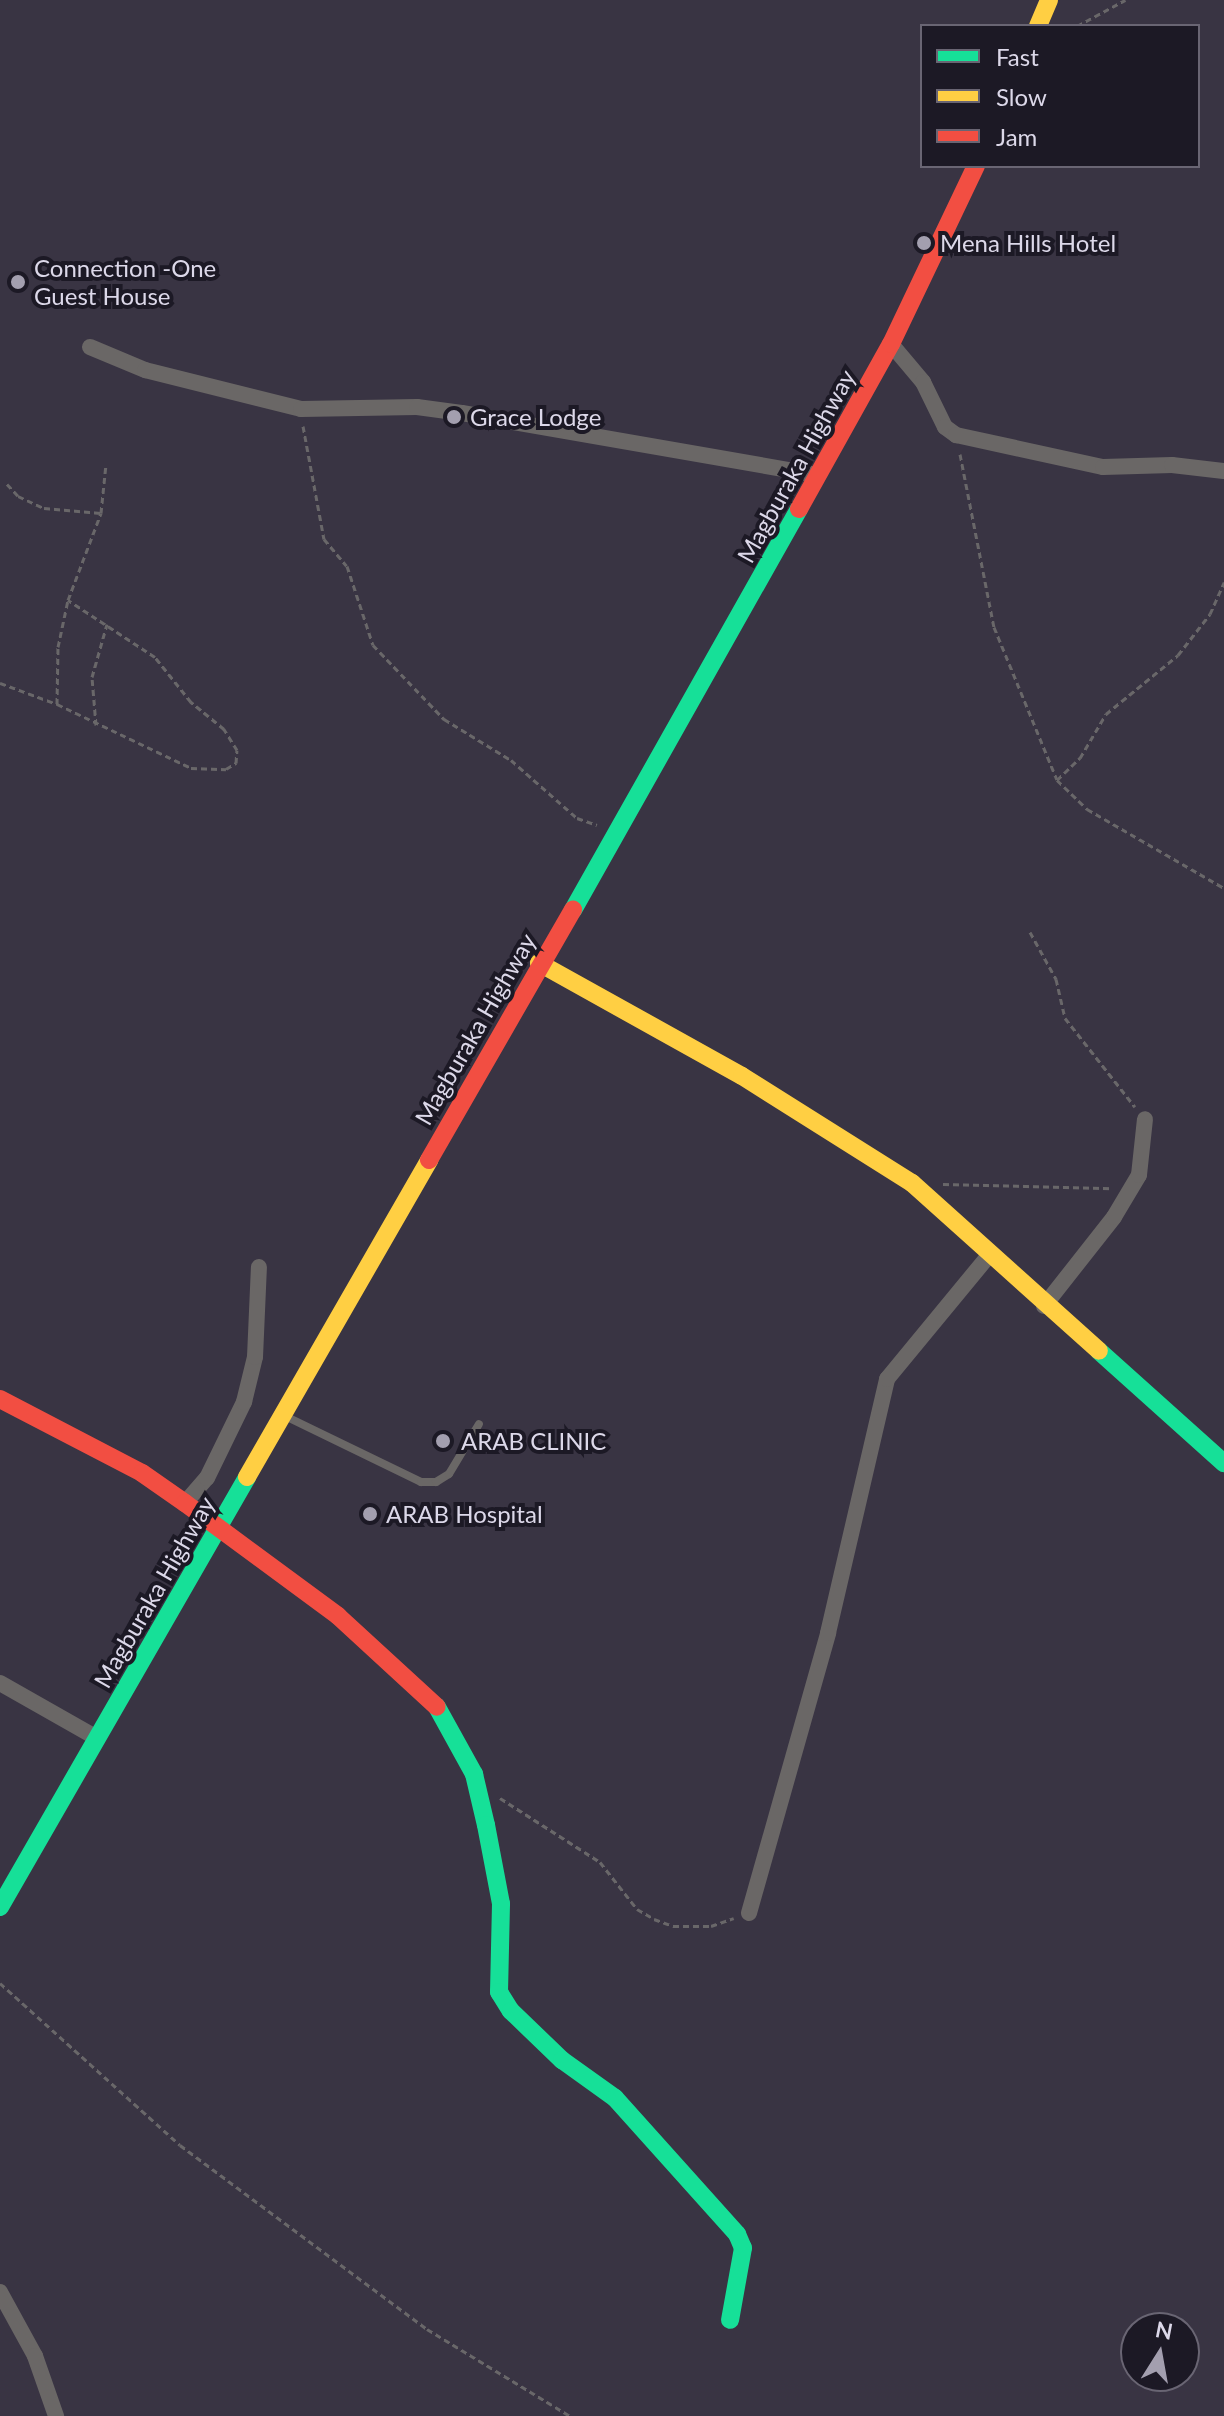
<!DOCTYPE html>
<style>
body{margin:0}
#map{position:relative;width:1224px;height:2416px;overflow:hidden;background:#393443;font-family:Lato,sans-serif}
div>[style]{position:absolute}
.path>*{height:3px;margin-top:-1.5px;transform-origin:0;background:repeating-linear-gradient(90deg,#696769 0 6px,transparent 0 10px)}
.lane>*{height:8px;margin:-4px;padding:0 4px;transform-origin:4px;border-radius:4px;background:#6a6766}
.street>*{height:16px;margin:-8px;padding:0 8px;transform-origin:8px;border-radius:8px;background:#6a6766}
.fast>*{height:18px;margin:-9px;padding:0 9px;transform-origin:9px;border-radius:9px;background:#16e098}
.slow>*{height:18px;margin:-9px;padding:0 9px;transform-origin:9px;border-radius:9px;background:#ffcf43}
.jam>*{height:18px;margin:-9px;padding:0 9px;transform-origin:9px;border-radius:9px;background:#f24e42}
.dots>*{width:22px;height:22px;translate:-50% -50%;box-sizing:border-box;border:4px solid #1c1925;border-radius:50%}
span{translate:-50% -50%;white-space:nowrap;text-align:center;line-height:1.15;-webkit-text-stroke:8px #1c1925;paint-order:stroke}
.poi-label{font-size:24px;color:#dcd8e9}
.left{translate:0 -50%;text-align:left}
.street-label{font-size:24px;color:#dcd8e9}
.legend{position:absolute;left:920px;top:24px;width:280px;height:144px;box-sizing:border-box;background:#1c1925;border:2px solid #696573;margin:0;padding:10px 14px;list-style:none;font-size:24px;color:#dcd8e9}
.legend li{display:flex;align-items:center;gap:16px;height:40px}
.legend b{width:40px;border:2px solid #696573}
.north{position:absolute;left:1120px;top:2312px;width:80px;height:80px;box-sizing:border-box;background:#1c1925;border:2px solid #696573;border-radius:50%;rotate:11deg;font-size:22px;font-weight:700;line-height:32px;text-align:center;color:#dcd8e9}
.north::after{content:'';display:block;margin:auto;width:28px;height:36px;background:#a39faf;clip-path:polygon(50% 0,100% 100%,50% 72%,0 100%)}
</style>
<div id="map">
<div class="path">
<div style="left:1077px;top:26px;width:55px;rotate:-28.4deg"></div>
<div style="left:303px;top:426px;width:115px;rotate:79.5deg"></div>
<div style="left:324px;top:539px;width:35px;rotate:50deg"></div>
<div style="left:347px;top:566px;width:83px;rotate:71.8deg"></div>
<div style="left:373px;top:645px;width:103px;rotate:46.2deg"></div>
<div style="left:444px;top:719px;width:79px;rotate:31.5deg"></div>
<div style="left:511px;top:760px;width:88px;rotate:41.3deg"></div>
<div style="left:577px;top:818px;width:21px;rotate:19deg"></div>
<div style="left:960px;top:454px;width:176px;rotate:78.9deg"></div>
<div style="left:994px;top:627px;width:165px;rotate:67.6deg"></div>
<div style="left:1057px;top:780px;width:42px;rotate:44deg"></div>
<div style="left:1087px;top:809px;width:158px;rotate:30deg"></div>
<div style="left:7px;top:484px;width:16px;rotate:47deg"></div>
<div style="left:18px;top:496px;width:29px;rotate:25deg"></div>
<div style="left:44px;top:508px;width:57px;rotate:5deg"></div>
<div style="left:0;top:683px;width:61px;rotate:20.2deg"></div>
<div style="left:57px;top:704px;width:148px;rotate:25.5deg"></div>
<div style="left:191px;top:768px;width:35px;rotate:2deg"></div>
<div style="left:226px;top:769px;width:12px;rotate:-31deg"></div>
<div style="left:236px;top:763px;width:13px;rotate:-86deg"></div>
<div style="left:237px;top:750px;width:25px;rotate:-122deg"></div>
<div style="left:224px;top:729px;width:43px;rotate:-140.7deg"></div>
<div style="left:191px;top:702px;width:58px;rotate:-128.7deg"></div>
<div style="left:155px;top:657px;width:104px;rotate:-146.8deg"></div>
<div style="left:57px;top:704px;width:57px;rotate:-89deg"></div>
<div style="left:58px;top:647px;width:48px;rotate:-78deg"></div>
<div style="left:68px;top:600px;width:93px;rotate:-69.2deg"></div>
<div style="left:101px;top:513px;width:49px;rotate:-84.2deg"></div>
<div style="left:96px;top:725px;width:48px;rotate:-94.8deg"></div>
<div style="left:92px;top:677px;width:55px;rotate:-74.2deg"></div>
<div style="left:1057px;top:780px;width:32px;rotate:-44deg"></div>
<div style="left:1080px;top:758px;width:51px;rotate:-59.4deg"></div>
<div style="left:1106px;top:714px;width:93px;rotate:-39.3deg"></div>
<div style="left:1178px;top:655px;width:52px;rotate:-52deg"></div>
<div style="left:1210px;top:614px;width:35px;rotate:-66deg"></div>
<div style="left:1030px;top:932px;width:54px;rotate:61deg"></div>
<div style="left:1056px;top:979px;width:40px;rotate:77deg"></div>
<div style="left:1065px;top:1018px;width:113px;rotate:51.8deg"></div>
<div style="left:943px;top:1184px;width:169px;rotate:1.4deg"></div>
<div style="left:500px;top:1798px;width:119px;rotate:32.6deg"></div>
<div style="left:600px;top:1862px;width:60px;rotate:51.8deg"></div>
<div style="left:637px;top:1909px;width:20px;rotate:30deg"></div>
<div style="left:654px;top:1919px;width:20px;rotate:20deg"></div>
<div style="left:673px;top:1926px;width:38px"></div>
<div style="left:711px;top:1926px;width:24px;rotate:-19deg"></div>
<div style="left:0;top:1983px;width:242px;rotate:42deg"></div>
<div style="left:180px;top:2145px;width:308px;rotate:36.7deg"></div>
<div style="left:427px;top:2329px;width:167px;rotate:31.3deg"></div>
</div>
<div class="lane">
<div style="left:285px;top:1416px;width:151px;rotate:25.9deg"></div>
<div style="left:421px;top:1482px;width:15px"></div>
<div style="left:436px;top:1482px;width:15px;rotate:-32deg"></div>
<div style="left:449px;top:1474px;width:58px;rotate:-59deg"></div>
</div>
<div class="street">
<div style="left:891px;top:344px;width:50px;rotate:49.9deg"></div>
<div style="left:923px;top:382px;width:50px;rotate:63.9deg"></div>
<div style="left:945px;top:427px;width:14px;rotate:36deg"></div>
<div style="left:956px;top:435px;width:150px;rotate:12.3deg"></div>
<div style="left:1103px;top:467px;width:69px;rotate:-1.7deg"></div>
<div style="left:1172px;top:465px;width:52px;rotate:6.6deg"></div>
<div style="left:90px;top:347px;width:60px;rotate:22.7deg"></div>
<div style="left:145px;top:370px;width:161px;rotate:14deg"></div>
<div style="left:301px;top:409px;width:116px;rotate:-1deg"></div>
<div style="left:417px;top:407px;width:45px;rotate:7.6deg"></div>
<div style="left:462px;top:413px;width:361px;rotate:9.9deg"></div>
<div style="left:1044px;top:1306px;width:113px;rotate:-51.8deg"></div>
<div style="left:1114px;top:1217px;width:49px;rotate:-59.2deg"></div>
<div style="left:1139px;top:1175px;width:56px;rotate:-83.9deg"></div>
<div style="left:185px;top:1503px;width:33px;rotate:-49deg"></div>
<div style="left:207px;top:1478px;width:85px;rotate:-64deg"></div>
<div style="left:244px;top:1402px;width:46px;rotate:-76.3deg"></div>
<div style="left:255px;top:1357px;width:90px;rotate:-87.5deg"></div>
<div style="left:0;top:1683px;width:112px;rotate:29.6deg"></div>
<div style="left:749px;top:1913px;width:291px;rotate:-74.2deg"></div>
<div style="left:828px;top:1633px;width:261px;rotate:-76.9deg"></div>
<div style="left:887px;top:1379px;width:162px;rotate:-50.5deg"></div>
<div style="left:0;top:2292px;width:73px;rotate:61.3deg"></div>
<div style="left:35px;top:2356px;width:64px;rotate:70.7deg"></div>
</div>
<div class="fast">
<div style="left:573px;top:910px;width:460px;rotate:-60.6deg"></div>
<div style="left:1099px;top:1351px;width:168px;rotate:41.9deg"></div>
<div style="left:437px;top:1707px;width:77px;rotate:61.1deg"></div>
<div style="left:474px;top:1774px;width:52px;rotate:76.8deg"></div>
<div style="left:486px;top:1825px;width:80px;rotate:79.2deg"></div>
<div style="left:501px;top:1904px;width:88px;rotate:91.3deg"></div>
<div style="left:499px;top:1992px;width:22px;rotate:58deg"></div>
<div style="left:511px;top:2011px;width:71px;rotate:43.9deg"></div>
<div style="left:562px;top:2060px;width:65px;rotate:35.6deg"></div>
<div style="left:615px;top:2098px;width:183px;rotate:48.1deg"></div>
<div style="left:737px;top:2234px;width:15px;rotate:67deg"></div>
<div style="left:743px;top:2248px;width:73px;rotate:100.2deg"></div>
<div style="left:0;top:1907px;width:496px;rotate:-60.1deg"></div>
</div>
<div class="slow">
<div style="left:1038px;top:26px;width:28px;rotate:-67deg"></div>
<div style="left:539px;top:963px;width:232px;rotate:29.1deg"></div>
<div style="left:742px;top:1076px;width:201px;rotate:32.2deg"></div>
<div style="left:912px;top:1183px;width:251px;rotate:41.9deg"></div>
<div style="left:247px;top:1477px;width:366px;rotate:-60.1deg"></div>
</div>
<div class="jam">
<div style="left:799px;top:509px;width:189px;rotate:-60.9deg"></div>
<div style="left:891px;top:344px;width:197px;rotate:-64.5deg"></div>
<div style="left:429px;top:1160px;width:289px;rotate:-60.1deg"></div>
<div style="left:0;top:1399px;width:160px;rotate:27.5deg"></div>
<div style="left:142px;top:1473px;width:52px;rotate:34.9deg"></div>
<div style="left:185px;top:1503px;width:190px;rotate:36.4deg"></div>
<div style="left:338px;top:1616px;width:134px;rotate:42.6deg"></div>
</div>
<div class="dots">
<div style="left:924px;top:243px;background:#a39faf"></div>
<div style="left:18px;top:282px;background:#a39faf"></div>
<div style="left:454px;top:417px;background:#a39faf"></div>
<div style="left:443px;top:1441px;background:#a39faf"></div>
<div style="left:370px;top:1514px;background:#a39faf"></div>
</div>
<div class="poi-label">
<span class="left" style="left:940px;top:243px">Mena Hills Hotel</span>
<span class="left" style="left:34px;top:282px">Connection -One<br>Guest House</span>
<span class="left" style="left:470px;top:417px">Grace Lodge</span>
<span class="left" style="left:461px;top:1441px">ARAB CLINIC</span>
<span class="left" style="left:386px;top:1514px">ARAB Hospital</span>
</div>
<div class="street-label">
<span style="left:796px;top:466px;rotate:-61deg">Magburaka Highway</span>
<span style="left:475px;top:1029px;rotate:-60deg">Magburaka Highway</span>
<span style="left:154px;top:1592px;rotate:-60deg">Magburaka Highway</span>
</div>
<ul class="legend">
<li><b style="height:10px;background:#16e098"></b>Fast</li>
<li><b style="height:10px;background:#ffcf43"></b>Slow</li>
<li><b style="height:10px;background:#f24e42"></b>Jam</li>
</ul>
<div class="north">N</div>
</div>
